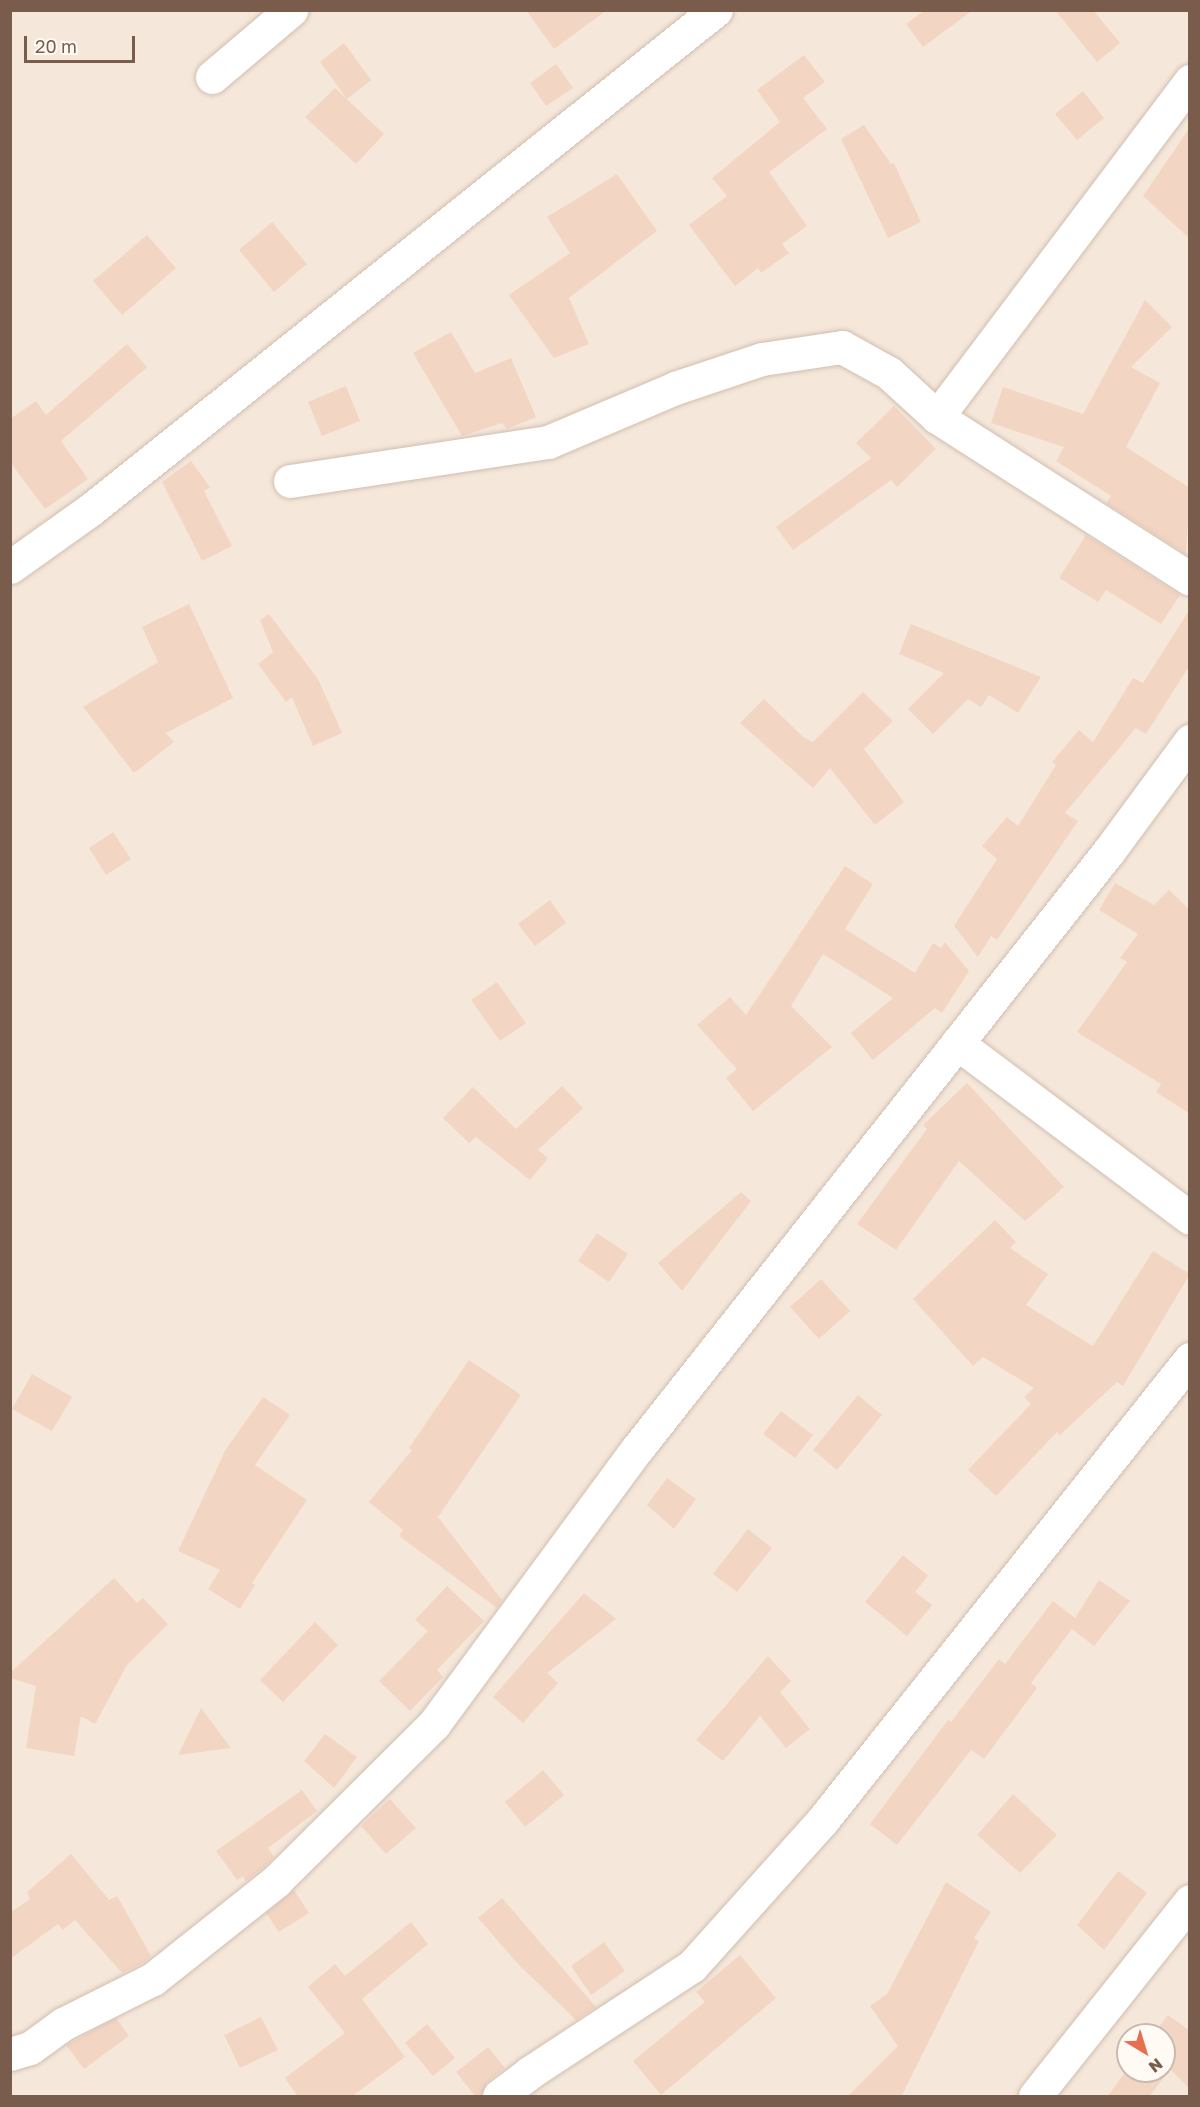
<!DOCTYPE html>
<style>
body{margin:0}
#map{position:relative;width:1200px;height:2107px;overflow:hidden;background:#fdf6ec;font-family:"Golos Text",sans-serif}
div>[style]{position:absolute}
.residential>*{inset:0;background:#f5e8da}
.building>*{inset:0;background:#f3d5c3}
.roads{filter:drop-shadow(0 0 2px #d1beb0) drop-shadow(0 0 2px #d1beb0)}
.minor>*{height:33px;margin:-16.5px;padding:0 16.5px;transform-origin:16.5px;border-radius:16.5px;background:#fff}
span{translate:-50% -50%;white-space:nowrap;text-align:center;line-height:1.15;-webkit-text-stroke:5px #fffaf3;paint-order:stroke}
.frame{position:absolute;inset:0;border:12px solid #7a5c4d;pointer-events:none}
.north{position:absolute;left:1116px;top:2023px;width:60px;height:60px;box-sizing:border-box;background:#fffaf3;border:2px solid #cabbb1;border-radius:50%;rotate:142deg;font-size:16px;font-weight:700;line-height:24px;text-align:center;color:#7a5c4d}
.north::after{content:'';display:block;margin:auto;width:21px;height:27px;background:#e76f51;clip-path:polygon(50% 0,100% 100%,50% 72%,0 100%)}
.scale{position:absolute;left:24px;top:36px;width:111px;height:27px;box-sizing:border-box;border:3px solid #7a5c4d;border-top:0;padding-left:8px;font-size:18px;line-height:21px;white-space:nowrap;color:#7a5c4d;-webkit-text-stroke:4px #fffaf3;paint-order:stroke}
</style>
<div id="map">
<div class="residential">
<div style="clip-path:polygon(evenodd,11px 11px,1189px 11px,1189px 2096px,11px 2096px,11px 11px,1128px 2035px,1164px 2035px,1164px 2071px,1128px 2071px,1128px 2035px)"></div>
</div>
<div class="building">
<div style="clip-path:polygon(526px 10px,607px 10px,554px 49px)"></div>
<div style="clip-path:polygon(925px 10px,973px 10px,923px 47px,906px 24px)"></div>
<div style="clip-path:polygon(1055px 10px,1093px 10px,1120px 43px,1097px 62px)"></div>
<div style="clip-path:polygon(344px 43px,371px 80px,347px 99px,320px 62px)"></div>
<div style="clip-path:polygon(804px 55px,825px 82px,803px 98px,827px 129px,769px 172px,807px 226px,782px 244px,789px 253px,761px 273px,758px 268px,735px 286px,689px 225px,727px 196px,712px 178px,780px 122px,757px 90px)"></div>
<div style="clip-path:polygon(556px 64px,573px 88px,546px 106px,530px 83px)"></div>
<div style="clip-path:polygon(335px 88px,384px 134px,356px 164px,305px 117px)"></div>
<div style="clip-path:polygon(1083px 91px,1104px 118px,1077px 140px,1055px 114px)"></div>
<div style="clip-path:polygon(864px 125px,891px 164px,894px 163px,921px 222px,888px 238px,841px 139px)"></div>
<div style="clip-path:polygon(1190px 127px,1190px 239px,1143px 196px)"></div>
<div style="clip-path:polygon(617px 174px,657px 231px,569px 298px,589px 344px,554px 358px,509px 295px,570px 253px,547px 217px)"></div>
<div style="clip-path:polygon(272px 222px,307px 264px,274px 292px,239px 250px)"></div>
<div style="clip-path:polygon(147px 235px,176px 268px,122px 315px,93px 281px)"></div>
<div style="clip-path:polygon(1145px 300px,1172px 327px,1131px 367px,1160px 383px,1126px 447px,1190px 488px,1186px 554px,1106px 503px,1111px 496px,1056px 461px,1064px 447px,991px 423px,1003px 387px,1083px 414px)"></div>
<div style="clip-path:polygon(451px 332px,475px 373px,511px 358px,536px 417px,507px 429px,502px 423px,462px 436px,413px 353px)"></div>
<div style="clip-path:polygon(127px 344px,147px 367px,61px 441px,88px 479px,45px 509px,10px 462px,10px 419px,36px 401px,46px 415px)"></div>
<div style="clip-path:polygon(346px 386px,360px 421px,322px 436px,308px 402px)"></div>
<div style="clip-path:polygon(894px 406px,936px 449px,897px 487px,891px 480px,793px 550px,776px 527px,871px 458px,856px 443px)"></div>
<div style="clip-path:polygon(191px 461px,210px 487px,204px 491px,232px 546px,202px 561px,162px 482px)"></div>
<div style="clip-path:polygon(1086px 535px,1180px 595px,1161px 624px,1106px 590px,1098px 602px,1059px 578px)"></div>
<div style="clip-path:polygon(189px 604px,233px 698px,166px 733px,174px 742px,134px 773px,83px 707px,158px 662px,142px 627px)"></div>
<div style="clip-path:polygon(1190px 609px,1190px 665px,1146px 734px,1136px 728px,1065px 813px,1078px 821px,997px 940px,991px 936px,978px 957px,954px 926px,997px 859px,982px 846px,1007px 817px,1018px 826px,1056px 765px,1052px 762px,1079px 730px,1093px 742px,1133px 678px,1143px 683px)"></div>
<div style="clip-path:polygon(269px 614px,318px 679px,342px 733px,313px 746px,292px 697px,286px 702px,258px 664px,273px 652px,260px 620px)"></div>
<div style="clip-path:polygon(911px 624px,1041px 677px,1018px 713px,989px 695px,981px 707px,968px 699px,933px 734px,908px 709px,944px 673px,899px 654px)"></div>
<div style="clip-path:polygon(863px 692px,893px 721px,864px 749px,904px 802px,875px 825px,830px 768px,813px 788px,740px 723px,764px 699px,803px 737px,813px 742px)"></div>
<div style="clip-path:polygon(113px 832px,131px 859px,106px 875px,89px 848px)"></div>
<div style="clip-path:polygon(845px 866px,873px 884px,845px 929px,915px 973px,933px 943px,941px 948px,945px 942px,969px 971px,942px 1013px,935px 1008px,873px 1060px,851px 1033px,893px 998px,823px 954px,791px 1006px,832px 1047px,753px 1111px,726px 1078px,737px 1069px,697px 1025px,730px 997px,746px 1015px)"></div>
<div style="clip-path:polygon(1115px 883px,1154px 905px,1169px 890px,1190px 910px,1190px 1114px,1156px 1092px,1161px 1084px,1077px 1032px,1127px 962px,1120px 958px,1138px 934px,1099px 910px)"></div>
<div style="clip-path:polygon(550px 900px,566px 923px,535px 946px,518px 924px)"></div>
<div style="clip-path:polygon(497px 982px,526px 1023px,500px 1041px,471px 1000px)"></div>
<div style="clip-path:polygon(967px 1083px,1064px 1187px,1025px 1221px,959px 1161px,896px 1250px,857px 1224px,927px 1129px,923px 1125px)"></div>
<div style="clip-path:polygon(562px 1086px,583px 1108px,538px 1150px,548px 1158px,530px 1180px,476px 1137px,469px 1143px,443px 1118px,473px 1087px,516px 1129px)"></div>
<div style="clip-path:polygon(741px 1192px,751px 1201px,682px 1291px,658px 1263px)"></div>
<div style="clip-path:polygon(995px 1220px,1016px 1242px,1010px 1248px,1048px 1274px,1026px 1305px,1093px 1346px,1153px 1251px,1190px 1274px,1123px 1386px,1117px 1382px,1060px 1435px,1057px 1432px,996px 1496px,968px 1470px,1031px 1404px,1024px 1397px,1034px 1388px,983px 1357px,973px 1366px,913px 1299px)"></div>
<div style="clip-path:polygon(597px 1233px,628px 1254px,609px 1282px,578px 1261px)"></div>
<div style="clip-path:polygon(821px 1279px,850px 1311px,819px 1339px,790px 1307px)"></div>
<div style="clip-path:polygon(469px 1360px,521px 1395px,438px 1517px,502px 1600px,497px 1608px,399px 1536px,403px 1530px,369px 1502px,412px 1450px,409px 1448px)"></div>
<div style="clip-path:polygon(32px 1374px,72px 1397px,52px 1431px,12px 1409px)"></div>
<div style="clip-path:polygon(858px 1395px,882px 1415px,837px 1470px,813px 1450px)"></div>
<div style="clip-path:polygon(263px 1397px,290px 1415px,255px 1465px,307px 1500px,252px 1583px,255px 1585px,240px 1609px,208px 1589px,220px 1570px,178px 1551px,226px 1449px)"></div>
<div style="clip-path:polygon(781px 1411px,813px 1435px,795px 1458px,763px 1434px)"></div>
<div style="clip-path:polygon(667px 1478px,696px 1499px,674px 1529px,647px 1505px)"></div>
<div style="clip-path:polygon(748px 1529px,772px 1548px,737px 1592px,713px 1574px)"></div>
<div style="clip-path:polygon(903px 1555px,928px 1576px,915px 1592px,932px 1605px,907px 1636px,865px 1602px)"></div>
<div style="clip-path:polygon(114px 1578px,137px 1603px,143px 1598px,168px 1624px,127px 1665px,95px 1724px,81px 1716px,74px 1756px,26px 1748px,36px 1686px,10px 1678px,10px 1673px)"></div>
<div style="clip-path:polygon(1099px 1580px,1130px 1601px,1094px 1646px,1072px 1629px,1031px 1683px,1037px 1688px,984px 1759px,971px 1750px,897px 1845px,870px 1824px,948px 1720px,951px 1722px,999px 1659px,1005px 1664px,1053px 1601px,1075px 1618px)"></div>
<div style="clip-path:polygon(447px 1586px,484px 1621px,437px 1670px,443px 1677px,410px 1711px,379px 1681px,428px 1631px,415px 1620px)"></div>
<div style="clip-path:polygon(584px 1593px,616px 1619px,547px 1673px,558px 1683px,523px 1723px,493px 1697px)"></div>
<div style="clip-path:polygon(315px 1622px,338px 1645px,283px 1702px,260px 1680px)"></div>
<div style="clip-path:polygon(768px 1656px,791px 1681px,780px 1692px,810px 1729px,786px 1748px,760px 1716px,723px 1761px,696px 1740px)"></div>
<div style="clip-path:polygon(201px 1708px,231px 1748px,178px 1755px)"></div>
<div style="clip-path:polygon(325px 1734px,357px 1757px,334px 1788px,304px 1761px)"></div>
<div style="clip-path:polygon(543px 1770px,564px 1795px,525px 1827px,505px 1802px)"></div>
<div style="clip-path:polygon(302px 1790px,317px 1811px,268px 1848px,274px 1857px,264px 1867px,246px 1881px,243px 1876px,237px 1880px,216px 1851px)"></div>
<div style="clip-path:polygon(1013px 1794px,1057px 1835px,1020px 1873px,977px 1835px)"></div>
<div style="clip-path:polygon(390px 1799px,416px 1828px,386px 1854px,361px 1826px)"></div>
<div style="clip-path:polygon(71px 1854px,109px 1900px,117px 1896px,151px 1956px,143px 1963px,122px 1973px,75px 1920px,63px 1930px,58px 1924px,10px 1959px,10px 1913px,30px 1899px,27px 1892px)"></div>
<div style="clip-path:polygon(1118px 1871px,1147px 1893px,1104px 1950px,1077px 1925px)"></div>
<div style="clip-path:polygon(946px 1882px,991px 1912px,974px 1938px,979px 1941px,901px 2097px,847px 2097px,898px 2046px,870px 2006px,887px 1994px)"></div>
<div style="clip-path:polygon(294px 1890px,309px 1913px,279px 1932px,266px 1913px)"></div>
<div style="clip-path:polygon(502px 1898px,596px 2007px,576px 2020px,519px 1965px,478px 1918px)"></div>
<div style="clip-path:polygon(411px 1922px,428px 1944px,362px 1999px,405px 2057px,351px 2097px,298px 2097px,285px 2078px,345px 2033px,308px 1987px,335px 1964px,345px 1976px)"></div>
<div style="clip-path:polygon(604px 1942px,625px 1971px,591px 1995px,571px 1966px)"></div>
<div style="clip-path:polygon(740px 1955px,776px 1998px,661px 2095px,633px 2061px,705px 2002px,696px 1992px)"></div>
<div style="clip-path:polygon(1168px 2015px,1190px 2031px,1190px 2089px,1170px 2069px,1149px 2097px,1107px 2097px,1128px 2068px,1164px 2071px,1164px 2035px,1153px 2035px)"></div>
<div style="clip-path:polygon(261px 2017px,278px 2050px,240px 2068px,224px 2035px)"></div>
<div style="clip-path:polygon(116px 2018px,129px 2036px,84px 2069px,66px 2045px)"></div>
<div style="clip-path:polygon(427px 2024px,455px 2058px,433px 2076px,405px 2043px)"></div>
<div style="clip-path:polygon(488px 2047px,505px 2068px,487px 2082px,481px 2097px,476px 2097px,456px 2072px)"></div>
</div>
<div class="roads">
<div class="minor">
<div style="left:212px;top:77px;width:104px;rotate:-40.3deg"></div>
<div style="left:937px;top:417px;width:421px;rotate:-53deg"></div>
<div style="left:290px;top:481px;width:261px;rotate:-8.6deg"></div>
<div style="left:548px;top:442px;width:138px;rotate:-23deg"></div>
<div style="left:675px;top:388px;width:92px;rotate:-18.4deg"></div>
<div style="left:762px;top:359px;width:81px;rotate:-8.5deg"></div>
<div style="left:842px;top:347px;width:54px;rotate:29deg"></div>
<div style="left:889px;top:373px;width:65px;rotate:42.5deg"></div>
<div style="left:937px;top:417px;width:300px;rotate:32.6deg"></div>
<div style="left:10px;top:567px;width:98px;rotate:-35.5deg"></div>
<div style="left:90px;top:510px;width:801px;rotate:-38.62deg"></div>
<div style="left:957px;top:1043px;width:291px;rotate:36.9deg"></div>
<div style="left:10px;top:2054px;width:21px;rotate:-17deg"></div>
<div style="left:30px;top:2048px;width:41px;rotate:-36deg"></div>
<div style="left:63px;top:2024px;width:101px;rotate:-26.6deg"></div>
<div style="left:153px;top:1979px;width:157px;rotate:-38.5deg"></div>
<div style="left:276px;top:1881px;width:223px;rotate:-44.8deg"></div>
<div style="left:434px;top:1724px;width:342px;rotate:-53.6deg"></div>
<div style="left:637px;top:1449px;width:762px;rotate:-51.72deg"></div>
<div style="left:1109px;top:851px;width:137px;rotate:-53.6deg"></div>
<div style="left:499px;top:2096px;width:38px;rotate:-37deg"></div>
<div style="left:529px;top:2073px;width:195px;rotate:-33.3deg"></div>
<div style="left:692px;top:1966px;width:195px;rotate:-48.1deg"></div>
<div style="left:822px;top:1821px;width:591px;rotate:-51.46deg"></div>
<div style="left:1035px;top:2096px;width:249px;rotate:-51.5deg"></div>
</div>
</div>
<div class="frame"></div>
<div class="north">N</div>
<div class="scale">20 m</div>
</div>
